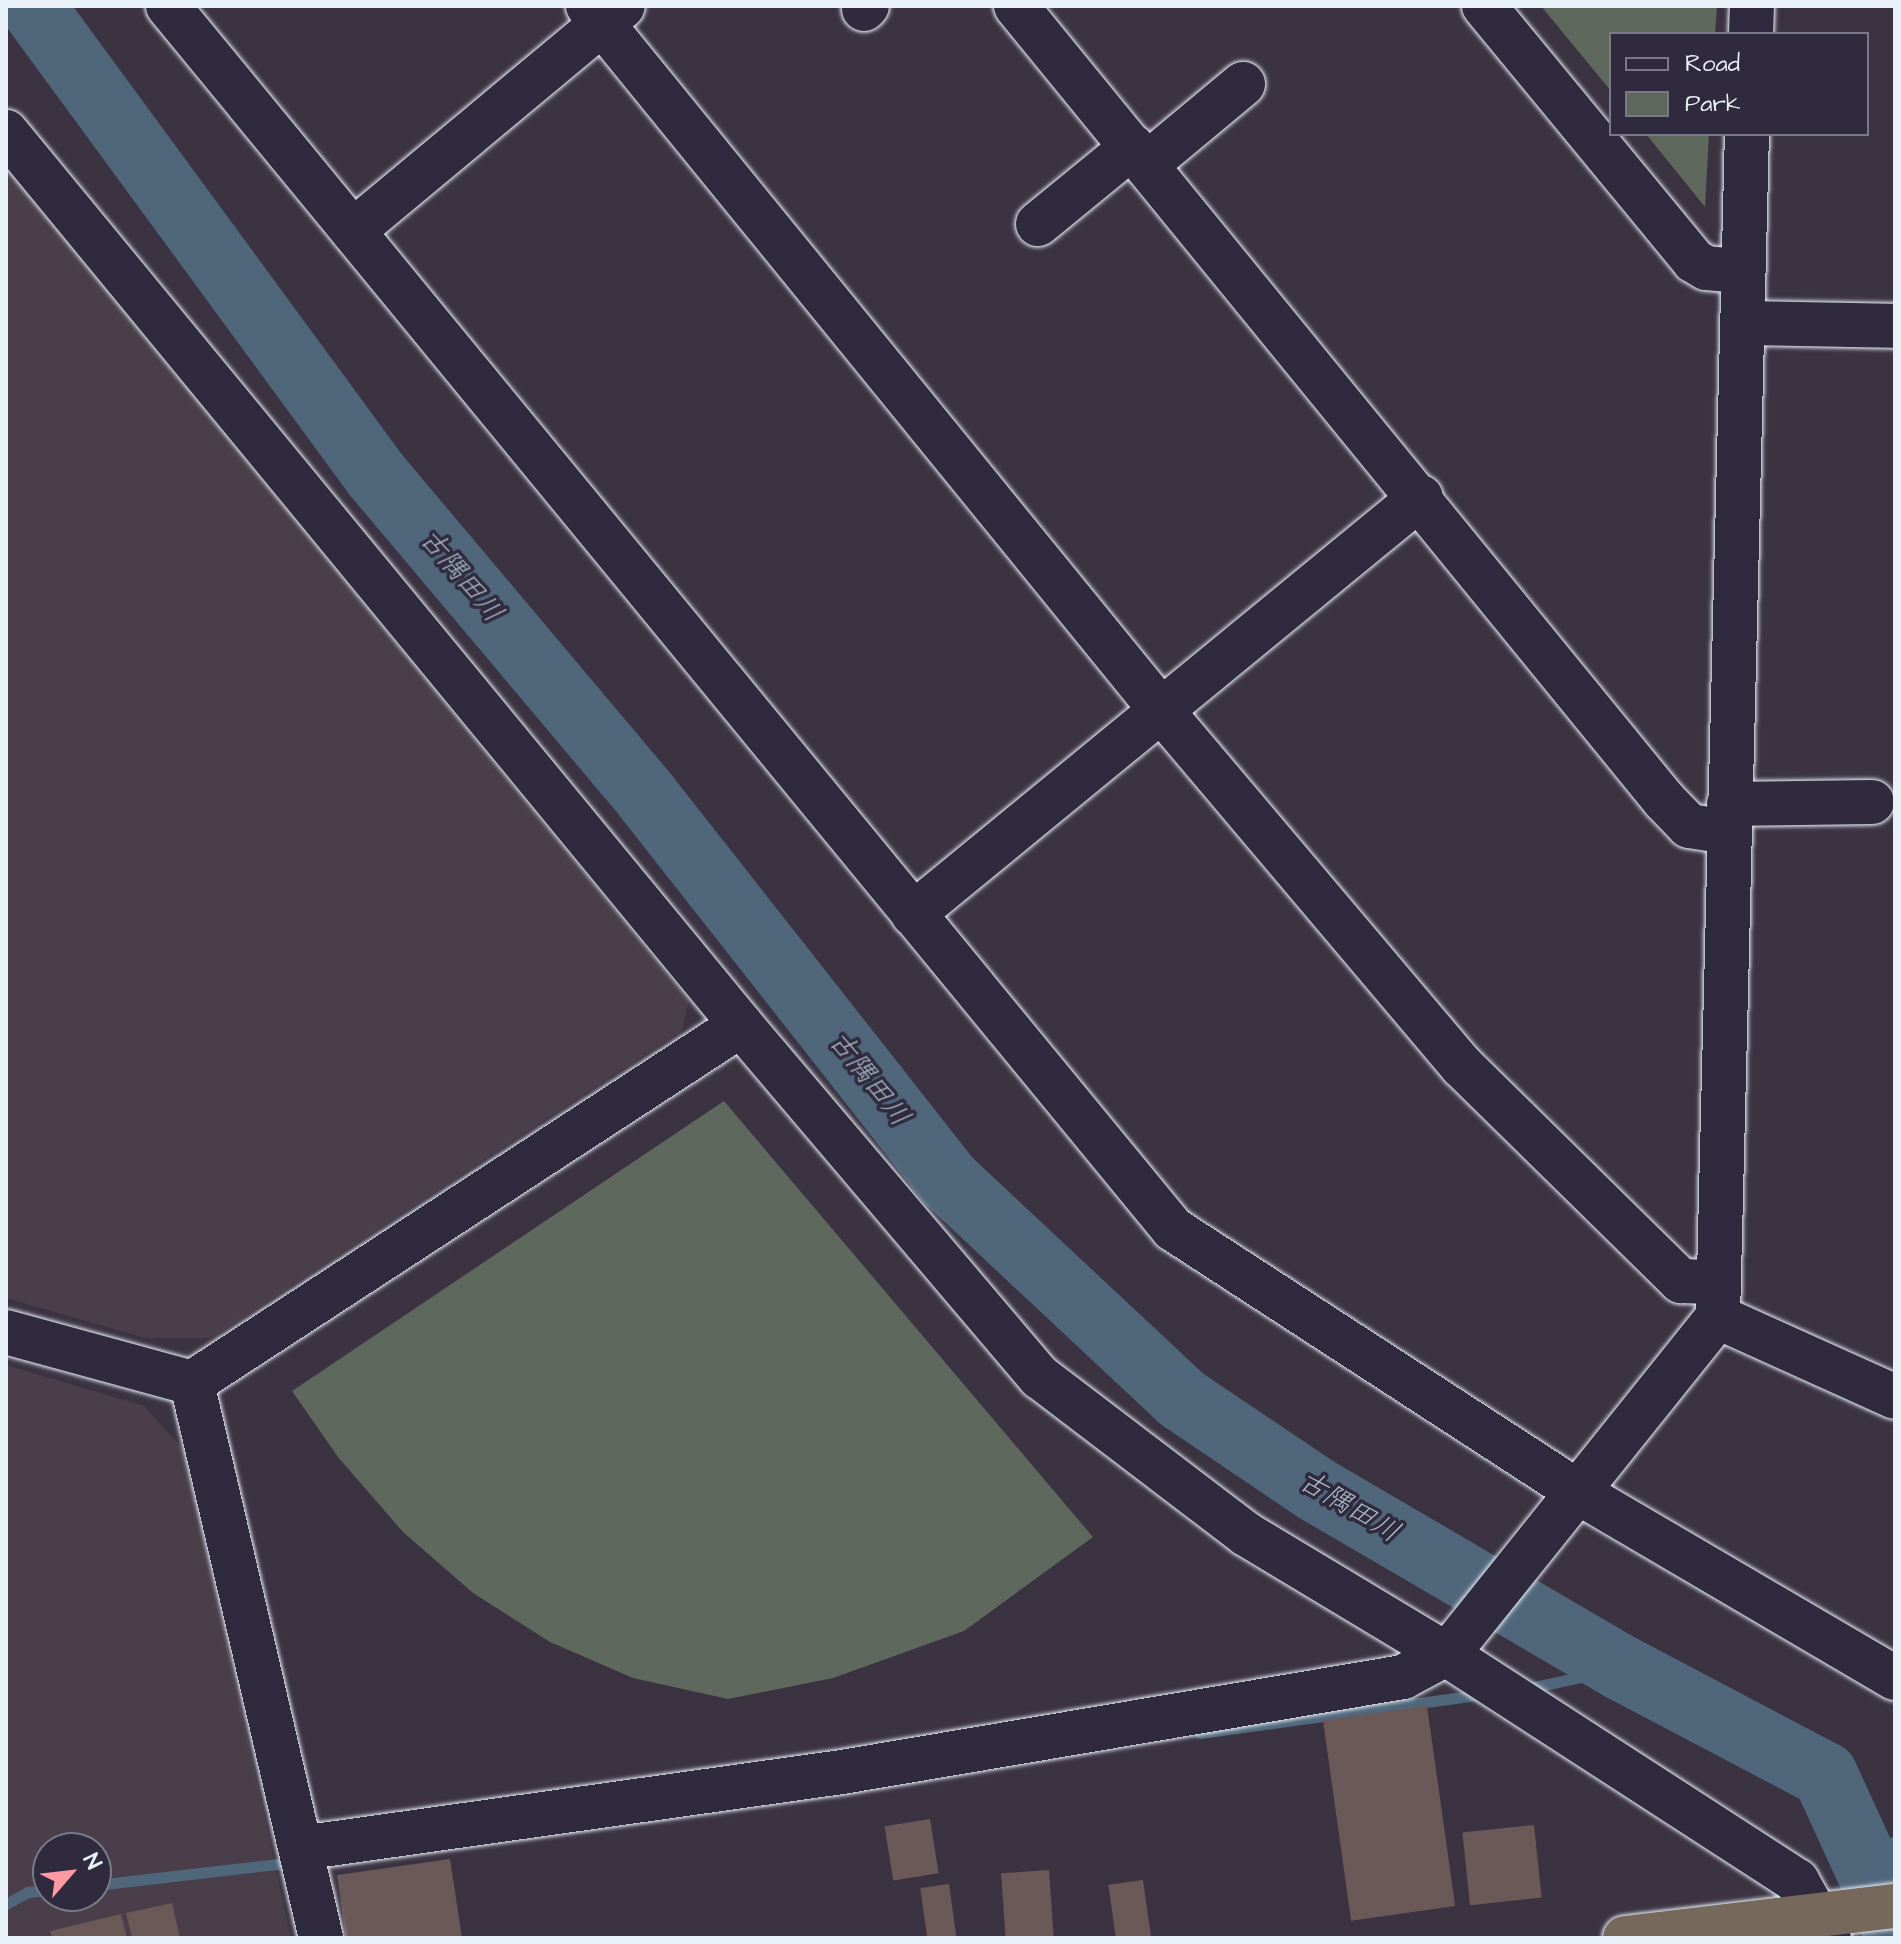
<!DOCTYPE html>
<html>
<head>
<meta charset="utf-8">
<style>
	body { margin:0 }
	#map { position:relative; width:1901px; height:1944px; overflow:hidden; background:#3b3342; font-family:"Architects Daughter","Klee One",sans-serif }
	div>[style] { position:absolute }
	.built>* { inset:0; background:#493e49 }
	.green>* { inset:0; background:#5e685c }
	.stream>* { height:11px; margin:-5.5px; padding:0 5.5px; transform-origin:5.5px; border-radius:5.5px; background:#50667b }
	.river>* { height:66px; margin:-33px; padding:0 33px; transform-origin:33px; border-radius:33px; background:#50667b }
	.building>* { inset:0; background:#6b5958; transform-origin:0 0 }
	.roads { filter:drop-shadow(0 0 2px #e8f1f8) drop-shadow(0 0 2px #e8f1f8) }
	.minor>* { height:44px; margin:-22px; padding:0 22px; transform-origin:22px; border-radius:22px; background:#2f2a3d }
	.highway>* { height:44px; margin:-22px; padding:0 22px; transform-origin:22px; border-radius:22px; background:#76695c }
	span { translate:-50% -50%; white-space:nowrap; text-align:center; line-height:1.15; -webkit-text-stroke:7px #2f2a3d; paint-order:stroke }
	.water-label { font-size:28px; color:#abb9c6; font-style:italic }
	.frame { position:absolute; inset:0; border:8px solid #e8f1f8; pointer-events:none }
	.legend { position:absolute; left:1609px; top:32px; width:260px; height:104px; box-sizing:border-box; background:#2f2a3d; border:2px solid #797a88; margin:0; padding:10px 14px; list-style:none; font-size:24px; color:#e8f1f8 }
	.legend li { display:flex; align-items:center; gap:16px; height:40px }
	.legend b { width:40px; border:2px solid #797a88 }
	.north { position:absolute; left:32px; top:1832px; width:80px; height:80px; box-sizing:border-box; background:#2f2a3d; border:2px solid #797a88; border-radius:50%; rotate:62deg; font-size:22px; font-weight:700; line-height:32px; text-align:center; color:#e8f1f8 }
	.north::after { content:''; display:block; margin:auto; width:28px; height:36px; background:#ff9aa2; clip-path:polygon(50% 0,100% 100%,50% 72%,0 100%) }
</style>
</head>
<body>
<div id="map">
	<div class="built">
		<div style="clip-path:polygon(6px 167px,689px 1001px,682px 1030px,211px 1338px,145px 1338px,6px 1298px)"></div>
		<div style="clip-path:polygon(evenodd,6px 1365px,144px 1406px,184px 1450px,291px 1938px,6px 1938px,6px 1365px,48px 1848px,96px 1848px,96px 1896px,48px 1896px,48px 1848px)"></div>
	</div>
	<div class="green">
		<div style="clip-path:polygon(1541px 6px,1717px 6px,1715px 34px,1611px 34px,1611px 91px)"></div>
		<div style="clip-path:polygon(1646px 134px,1709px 134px,1705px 207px)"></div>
		<div style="clip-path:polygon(724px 1101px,1093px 1537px,964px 1631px,833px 1678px,728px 1699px,633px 1678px,550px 1642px,473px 1593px,403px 1532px,338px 1457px,292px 1391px)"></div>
	</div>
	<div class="stream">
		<div style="left:1525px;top:1689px;width:99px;rotate:-12.2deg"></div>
		<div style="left:1200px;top:1733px;width:287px;rotate:-7.8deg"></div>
		<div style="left:1866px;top:1856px;width:33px;rotate:-27deg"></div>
		<div style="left:96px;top:1885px;width:201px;rotate:-6.6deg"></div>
		<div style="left:6px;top:1904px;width:25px;rotate:-29deg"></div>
		<div style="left:28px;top:1892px;width:20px;rotate:-6deg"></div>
	</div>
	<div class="river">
		<div style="left:32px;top:6px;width:582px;rotate:53.74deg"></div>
		<div style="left:376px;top:475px;width:419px;rotate:49.9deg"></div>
		<div style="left:646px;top:796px;width:489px;rotate:51.8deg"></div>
		<div style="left:948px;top:1180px;width:320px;rotate:43.1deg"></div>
		<div style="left:1182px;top:1399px;width:163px;rotate:34deg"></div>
		<div style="left:1317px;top:1490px;width:353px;rotate:30.3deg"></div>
		<div style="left:1622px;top:1668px;width:229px;rotate:27.8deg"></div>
		<div style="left:1825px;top:1775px;width:168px;rotate:65.4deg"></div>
	</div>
	<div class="building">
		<div style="left:1427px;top:1706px;width:202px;height:105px;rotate:82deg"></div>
		<div style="left:930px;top:1819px;width:55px;height:46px;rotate:81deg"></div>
		<div style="left:1534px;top:1825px;width:73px;height:72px;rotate:84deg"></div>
		<div style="clip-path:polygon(450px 1859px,462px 1938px,346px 1938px,337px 1875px)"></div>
		<div style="left:1049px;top:1870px;width:68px;height:48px;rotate:86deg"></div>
		<div style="left:1143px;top:1880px;width:59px;height:35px;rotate:82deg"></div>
		<div style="left:949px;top:1884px;width:55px;height:29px;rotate:82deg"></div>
		<div style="clip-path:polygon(172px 1903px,180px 1938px,132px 1938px,126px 1913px)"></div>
		<div style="clip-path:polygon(121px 1914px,127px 1938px,52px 1938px,50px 1931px)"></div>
	</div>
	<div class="roads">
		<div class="minor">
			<div style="left:168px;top:6px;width:1583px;rotate:50.59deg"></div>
			<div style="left:1173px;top:1229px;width:487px;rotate:33deg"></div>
			<div style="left:1581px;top:1494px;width:364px;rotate:30.4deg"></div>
			<div style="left:588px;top:6px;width:908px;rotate:50.86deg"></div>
			<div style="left:1161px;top:710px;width:466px;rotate:49.8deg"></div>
			<div style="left:1462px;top:1066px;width:307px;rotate:44.5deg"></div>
			<div style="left:1681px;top:1281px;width:38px;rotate:2deg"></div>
			<div style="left:1016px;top:6px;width:1025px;rotate:50.78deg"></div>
			<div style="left:1664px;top:800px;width:36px;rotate:46deg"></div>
			<div style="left:1689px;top:826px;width:40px;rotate:8.5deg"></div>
			<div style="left:1484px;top:6px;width:330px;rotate:50.5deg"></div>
			<div style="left:1694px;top:261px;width:14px;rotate:30deg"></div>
			<div style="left:1706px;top:268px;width:36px;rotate:5deg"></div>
			<div style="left:864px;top:9px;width:4px;rotate:-45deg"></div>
			<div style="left:1751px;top:34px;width:28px;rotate:-88deg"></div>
			<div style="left:6px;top:132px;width:1157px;rotate:50.54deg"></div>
			<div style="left:741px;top:1025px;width:462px;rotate:49.7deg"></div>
			<div style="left:1040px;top:1377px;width:259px;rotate:37.3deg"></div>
			<div style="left:1246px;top:1534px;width:233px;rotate:31deg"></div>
			<div style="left:1446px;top:1654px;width:418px;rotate:32.9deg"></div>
			<div style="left:1797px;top:1881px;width:65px;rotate:60.7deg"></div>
			<div style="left:1147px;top:164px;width:125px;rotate:-39.8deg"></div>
			<div style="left:1038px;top:224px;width:122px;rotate:-39.3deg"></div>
			<div style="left:353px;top:231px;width:351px;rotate:-39.8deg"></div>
			<div style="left:1743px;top:323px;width:152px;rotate:1.1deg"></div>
			<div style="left:1729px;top:804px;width:143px;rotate:-0.8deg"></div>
			<div style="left:913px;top:914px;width:657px;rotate:-39.38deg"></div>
			<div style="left:1718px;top:1317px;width:194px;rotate:24.3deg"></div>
			<div style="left:6px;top:1332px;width:193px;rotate:15.3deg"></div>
			<div style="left:192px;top:1383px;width:570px;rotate:76.91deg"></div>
			<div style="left:192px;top:1383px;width:655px;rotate:-33.11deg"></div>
			<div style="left:301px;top:1848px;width:546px;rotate:-8deg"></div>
			<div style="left:842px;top:1772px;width:569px;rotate:-9.61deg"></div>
			<div style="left:1403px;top:1677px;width:49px;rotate:-28.1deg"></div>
			<div style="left:1446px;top:1654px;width:18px;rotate:-47deg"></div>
			<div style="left:1458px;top:1641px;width:415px;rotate:-51.3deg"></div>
			<div style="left:1718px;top:1317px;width:1183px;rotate:-88.6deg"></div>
		</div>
		<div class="highway">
			<div style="left:1625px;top:1938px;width:272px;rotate:-6.8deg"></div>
		</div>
	</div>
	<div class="water-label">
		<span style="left:461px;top:576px;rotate:50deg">古隅田川</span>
		<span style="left:869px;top:1079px;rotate:52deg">古隅田川</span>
		<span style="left:1349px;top:1507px;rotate:31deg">古隅田川</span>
	</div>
	<div class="frame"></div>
	<ul class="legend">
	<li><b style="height:10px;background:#2f2a3d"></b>Road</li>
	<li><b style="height:22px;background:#5e685c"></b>Park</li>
	</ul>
	<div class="north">N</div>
</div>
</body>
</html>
